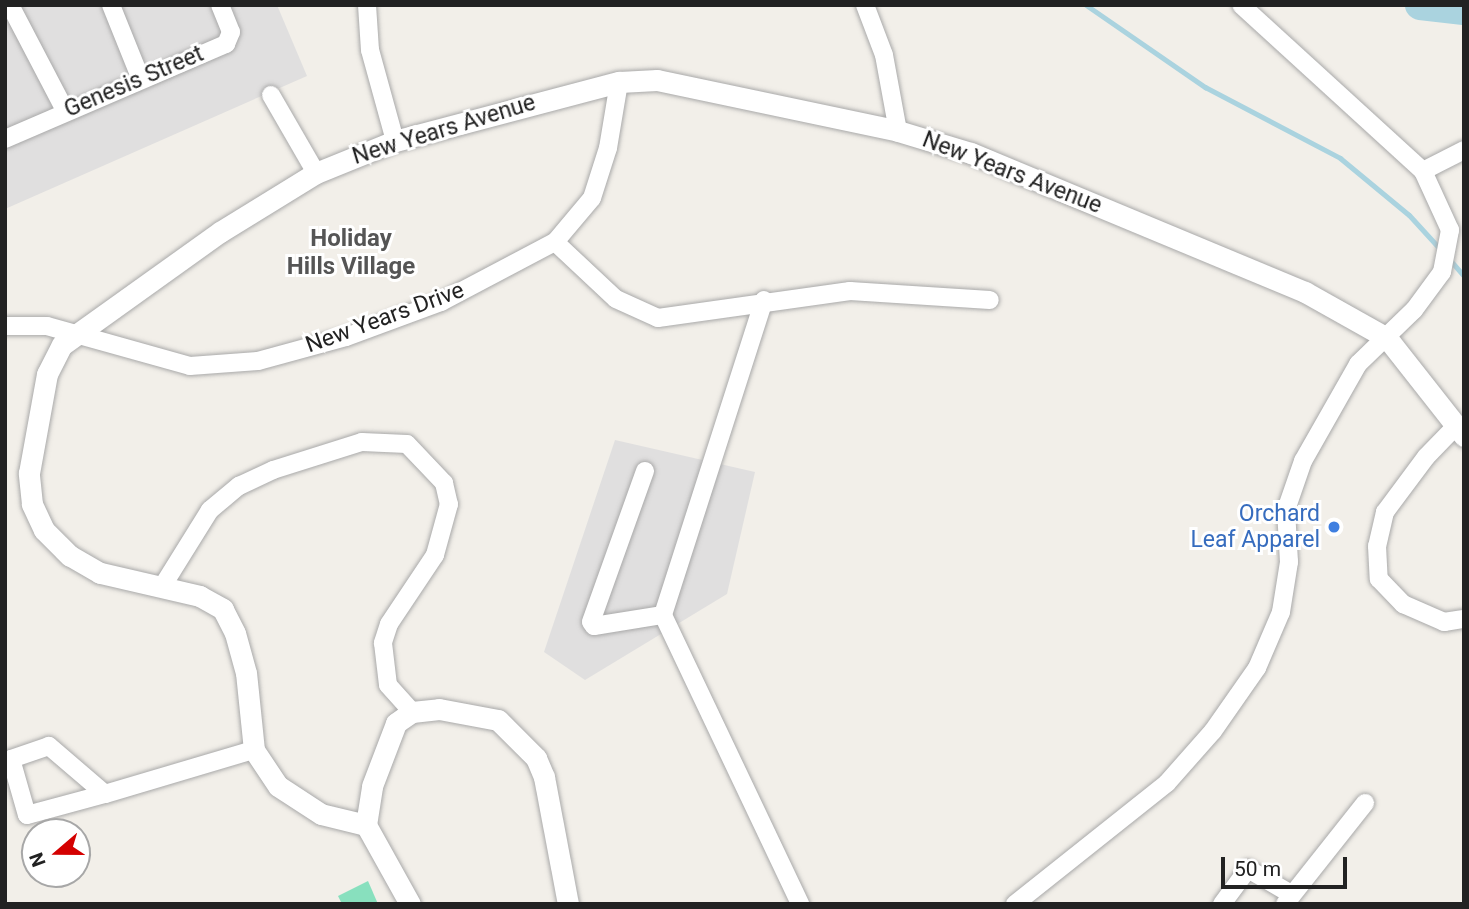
<!DOCTYPE html>
<html>
<head>
<meta charset="utf-8">
<style>
	body { margin:0 }
	#map { position:relative; width:1469px; height:909px; overflow:hidden; background:#f2efe9; font-family:Roboto,sans-serif }
	div>[style] { position:absolute }
	.residential>* { inset:0; background:#e0dfdf }
	.pitch>* { inset:0; background:#88e0be }
	.stream>* { height:5px; margin:-2.5px; padding:0 2.5px; transform-origin:2.5px; border-radius:2.5px; background:#aad3df }
	.river>* { height:30px; margin:-15px; padding:0 15px; transform-origin:15px; border-radius:15px; background:#aad3df }
	.roads { filter:drop-shadow(0 0 2px #a9a9a9) drop-shadow(0 0 2px #a9a9a9) }
	.minor>* { height:18px; margin:-9px; padding:0 9px; transform-origin:9px; border-radius:9px; background:#fff }
	.tertiary>* { height:21px; margin:-10.5px; padding:0 10.5px; transform-origin:10.5px; border-radius:10.5px; background:#fff }
	.dots>* { width:19px; height:19px; translate:-50% -50%; box-sizing:border-box; border:4px solid #fff; border-radius:50% }
	span { translate:-50% -50%; white-space:nowrap; text-align:center; line-height:1.15; -webkit-text-stroke:6px #fff; paint-order:stroke }
	.street-label { font-size:23px; color:#222 }
	.shop-label { font-size:23px; color:#366cbe }
	.right { translate:-100% -50%; text-align:right }
	.neighbourhood-label { font-size:24px; color:#555; font-weight:700 }
	.frame { position:absolute; inset:0; border:7px solid #222; pointer-events:none }
	.north { position:absolute; left:21px; top:818px; width:70px; height:70px; box-sizing:border-box; background:#fff; border:2px solid #a7a7a7; border-radius:50%; rotate:250deg; font-size:19px; font-weight:700; line-height:28px; text-align:center; color:#222 }
	.north::after { content:''; display:block; margin:auto; width:24px; height:32px; background:#d40000; clip-path:polygon(50% 0,100% 100%,50% 72%,0 100%) }
	.scale { position:absolute; left:1221px; top:857px; width:126px; height:32px; box-sizing:border-box; border:4px solid #222; border-top:0; padding-left:9px; font-size:21px; line-height:24px; white-space:nowrap; color:#222; -webkit-text-stroke:5px #fff; paint-order:stroke }
</style>
</head>
<body>
<div id="map">
	<div class="residential">
		<div style="clip-path:polygon(5px 5px,277px 5px,307px 76px,5px 209px)"></div>
		<div style="clip-path:polygon(615px 440px,755px 472px,727px 594px,585px 680px,544px 652px)"></div>
	</div>
	<div class="pitch">
		<div style="clip-path:polygon(368px 881px,378px 904px,342px 904px,338px 896px)"></div>
	</div>
	<div class="stream">
		<div style="left:1086px;top:5px;width:145px;rotate:34.6deg"></div>
		<div style="left:1205px;top:87px;width:153px;rotate:27.7deg"></div>
		<div style="left:1340px;top:158px;width:89px;rotate:39.6deg"></div>
		<div style="left:1409px;top:215px;width:47px;rotate:47.6deg"></div>
		<div style="left:1450px;top:260px;width:21px;rotate:49deg"></div>
	</div>
	<div class="river">
		<div style="left:1420px;top:5px;width:44px;rotate:6.5deg"></div>
	</div>
	<div class="roads">
		<div class="minor">
			<div style="left:10px;top:5px;width:119px;rotate:62.4deg"></div>
			<div style="left:111px;top:5px;width:78px;rotate:68.1deg"></div>
			<div style="left:367px;top:5px;width:45px;rotate:86.2deg"></div>
			<div style="left:370px;top:50px;width:94px;rotate:74.6deg"></div>
			<div style="left:865px;top:5px;width:53px;rotate:69.2deg"></div>
			<div style="left:884px;top:55px;width:77px;rotate:79.6deg"></div>
			<div style="left:271px;top:95px;width:90px;rotate:60deg"></div>
			<div style="left:5px;top:139px;width:241px;rotate:-23.3deg"></div>
			<div style="left:226px;top:44px;width:13px;rotate:-67deg"></div>
			<div style="left:231px;top:32px;width:29px;rotate:-112deg"></div>
			<div style="left:1423px;top:171px;width:46px;rotate:-27.1deg"></div>
			<div style="left:555px;top:242px;width:83px;rotate:43.1deg"></div>
			<div style="left:616px;top:299px;width:46px;rotate:24.3deg"></div>
			<div style="left:658px;top:318px;width:194px;rotate:-8deg"></div>
			<div style="left:850px;top:291px;width:140px;rotate:3.7deg"></div>
			<div style="left:764px;top:300px;width:331px;rotate:107.8deg"></div>
			<div style="left:663px;top:615px;width:320px;rotate:64.6deg"></div>
			<div style="left:5px;top:326px;width:42px"></div>
			<div style="left:47px;top:326px;width:148px;rotate:15.6deg"></div>
			<div style="left:190px;top:366px;width:68px;rotate:-4.2deg"></div>
			<div style="left:258px;top:361px;width:91px;rotate:-15.3deg"></div>
			<div style="left:346px;top:337px;width:101px;rotate:-20.2deg"></div>
			<div style="left:441px;top:302px;width:129px;rotate:-27.8deg"></div>
			<div style="left:555px;top:242px;width:57px;rotate:-49.9deg"></div>
			<div style="left:592px;top:198px;width:52px;rotate:-72.3deg"></div>
			<div style="left:608px;top:148px;width:67px;rotate:-80.5deg"></div>
			<div style="left:1456px;top:426px;width:43px;rotate:134.1deg"></div>
			<div style="left:1426px;top:457px;width:69px;rotate:126.7deg"></div>
			<div style="left:1385px;top:512px;width:35px;rotate:103deg"></div>
			<div style="left:1377px;top:546px;width:33px;rotate:87deg"></div>
			<div style="left:1379px;top:579px;width:35px;rotate:46deg"></div>
			<div style="left:1403px;top:604px;width:45px;rotate:23.7deg"></div>
			<div style="left:1444px;top:622px;width:20px;rotate:-9deg"></div>
			<div style="left:645px;top:471px;width:160px;rotate:109.7deg"></div>
			<div style="left:591px;top:622px;width:5px;rotate:53deg"></div>
			<div style="left:594px;top:626px;width:70px;rotate:-9.1deg"></div>
			<div style="left:162px;top:587px;width:91px;rotate:-58.1deg"></div>
			<div style="left:210px;top:510px;width:38px;rotate:-40deg"></div>
			<div style="left:239px;top:486px;width:38px;rotate:-25deg"></div>
			<div style="left:273px;top:470px;width:93px;rotate:-17.5deg"></div>
			<div style="left:362px;top:442px;width:45px;rotate:2.5deg"></div>
			<div style="left:407px;top:444px;width:54px;rotate:46.5deg"></div>
			<div style="left:444px;top:483px;width:22px;rotate:77deg"></div>
			<div style="left:449px;top:504px;width:53px;rotate:105.4deg"></div>
			<div style="left:435px;top:555px;width:83px;rotate:123.7deg"></div>
			<div style="left:389px;top:624px;width:20px;rotate:108deg"></div>
			<div style="left:383px;top:643px;width:42px;rotate:83.2deg"></div>
			<div style="left:388px;top:685px;width:36px;rotate:48deg"></div>
			<div style="left:105px;top:794px;width:74px;rotate:-139.4deg"></div>
			<div style="left:49px;top:746px;width:40px;rotate:161.1deg"></div>
			<div style="left:11px;top:759px;width:58px;rotate:74.1deg"></div>
			<div style="left:27px;top:815px;width:81px;rotate:-15.1deg"></div>
			<div style="left:105px;top:794px;width:155px;rotate:-16.5deg"></div>
			<div style="left:1015px;top:904px;width:194px;rotate:-38.5deg"></div>
			<div style="left:1167px;top:783px;width:69px;rotate:-48.5deg"></div>
			<div style="left:1213px;top:731px;width:77px;rotate:-55.1deg"></div>
			<div style="left:1257px;top:668px;width:61px;rotate:-66.8deg"></div>
			<div style="left:1281px;top:612px;width:51px;rotate:-80.9deg"></div>
			<div style="left:1289px;top:562px;width:52px;rotate:-93.3deg"></div>
			<div style="left:1286px;top:510px;width:52px;rotate:-70.9deg"></div>
			<div style="left:1303px;top:461px;width:112px;rotate:-60.4deg"></div>
			<div style="left:1358px;top:364px;width:78px;rotate:-44deg"></div>
			<div style="left:1414px;top:310px;width:47px;rotate:-53.6deg"></div>
			<div style="left:1442px;top:272px;width:43px;rotate:-79.2deg"></div>
			<div style="left:1450px;top:230px;width:65px;rotate:-114.6deg"></div>
			<div style="left:1423px;top:171px;width:246px;rotate:-137.6deg"></div>
			<div style="left:1222px;top:904px;width:44px;rotate:-53.4deg"></div>
			<div style="left:1248px;top:869px;width:50px;rotate:30.2deg"></div>
			<div style="left:1285px;top:904px;width:129px;rotate:-51.6deg"></div>
		</div>
		<div class="tertiary">
			<div style="left:366px;top:825px;width:46px;rotate:-166.3deg"></div>
			<div style="left:321px;top:814px;width:51px;rotate:-146.9deg"></div>
			<div style="left:278px;top:786px;width:43px;rotate:-123.7deg"></div>
			<div style="left:254px;top:750px;width:77px;rotate:-95.9deg"></div>
			<div style="left:246px;top:673px;width:41px;rotate:-105.4deg"></div>
			<div style="left:235px;top:633px;width:27px;rotate:-117deg"></div>
			<div style="left:223px;top:609px;width:26px;rotate:-151deg"></div>
			<div style="left:200px;top:596px;width:103px;rotate:-167deg"></div>
			<div style="left:100px;top:573px;width:34px;rotate:-150deg"></div>
			<div style="left:70px;top:556px;width:37px;rotate:-135deg"></div>
			<div style="left:44px;top:530px;width:29px;rotate:-115deg"></div>
			<div style="left:32px;top:504px;width:31px;rotate:-96deg"></div>
			<div style="left:29px;top:473px;width:101px;rotate:-79.7deg"></div>
			<div style="left:47px;top:374px;width:33px;rotate:-63deg"></div>
			<div style="left:62px;top:345px;width:194px;rotate:-35.6deg"></div>
			<div style="left:220px;top:232px;width:113px;rotate:-31.6deg"></div>
			<div style="left:316px;top:173px;width:85px;rotate:-22.1deg"></div>
			<div style="left:395px;top:141px;width:232px;rotate:-14.8deg"></div>
			<div style="left:619px;top:82px;width:38px;rotate:-3deg"></div>
			<div style="left:657px;top:80px;width:246px;rotate:11.9deg"></div>
			<div style="left:898px;top:131px;width:76px;rotate:16.8deg"></div>
			<div style="left:971px;top:153px;width:362px;rotate:22.6deg"></div>
			<div style="left:1305px;top:292px;width:94px;rotate:29.3deg"></div>
			<div style="left:1387px;top:338px;width:125px;rotate:51.8deg"></div>
			<div style="left:410px;top:904px;width:90px;rotate:-119.1deg"></div>
			<div style="left:366px;top:825px;width:39px;rotate:-81deg"></div>
			<div style="left:372px;top:786px;width:67px;rotate:-69.1deg"></div>
			<div style="left:396px;top:723px;width:19px;rotate:-35deg"></div>
			<div style="left:412px;top:712px;width:27px;rotate:-6deg"></div>
			<div style="left:439px;top:709px;width:60px;rotate:10.6deg"></div>
			<div style="left:498px;top:720px;width:54px;rotate:45deg"></div>
			<div style="left:536px;top:758px;width:21px;rotate:67deg"></div>
			<div style="left:544px;top:777px;width:129px;rotate:79.3deg"></div>
		</div>
	</div>
	<div class="dots">
		<div style="left:1334px;top:527px;background:#3f7fe0"></div>
	</div>
	<div class="street-label">
		<span style="left:134px;top:82px;rotate:-23deg">Genesis Street</span>
		<span style="left:444px;top:130px;rotate:-17deg">New Years Avenue</span>
		<span style="left:1012px;top:173px;rotate:21deg">New Years Avenue</span>
		<span style="left:385px;top:318px;rotate:-20deg">New Years Drive</span>
	</div>
	<div class="shop-label">
		<span class="right" style="left:1320px;top:527px">Orchard<br>Leaf Apparel</span>
	</div>
	<div class="neighbourhood-label">
		<span style="left:351px;top:253px">Holiday<br>Hills Village</span>
	</div>
	<div class="frame"></div>
	<div class="north">N</div>
	<div class="scale">50 m</div>
</div>
</body>
</html>
